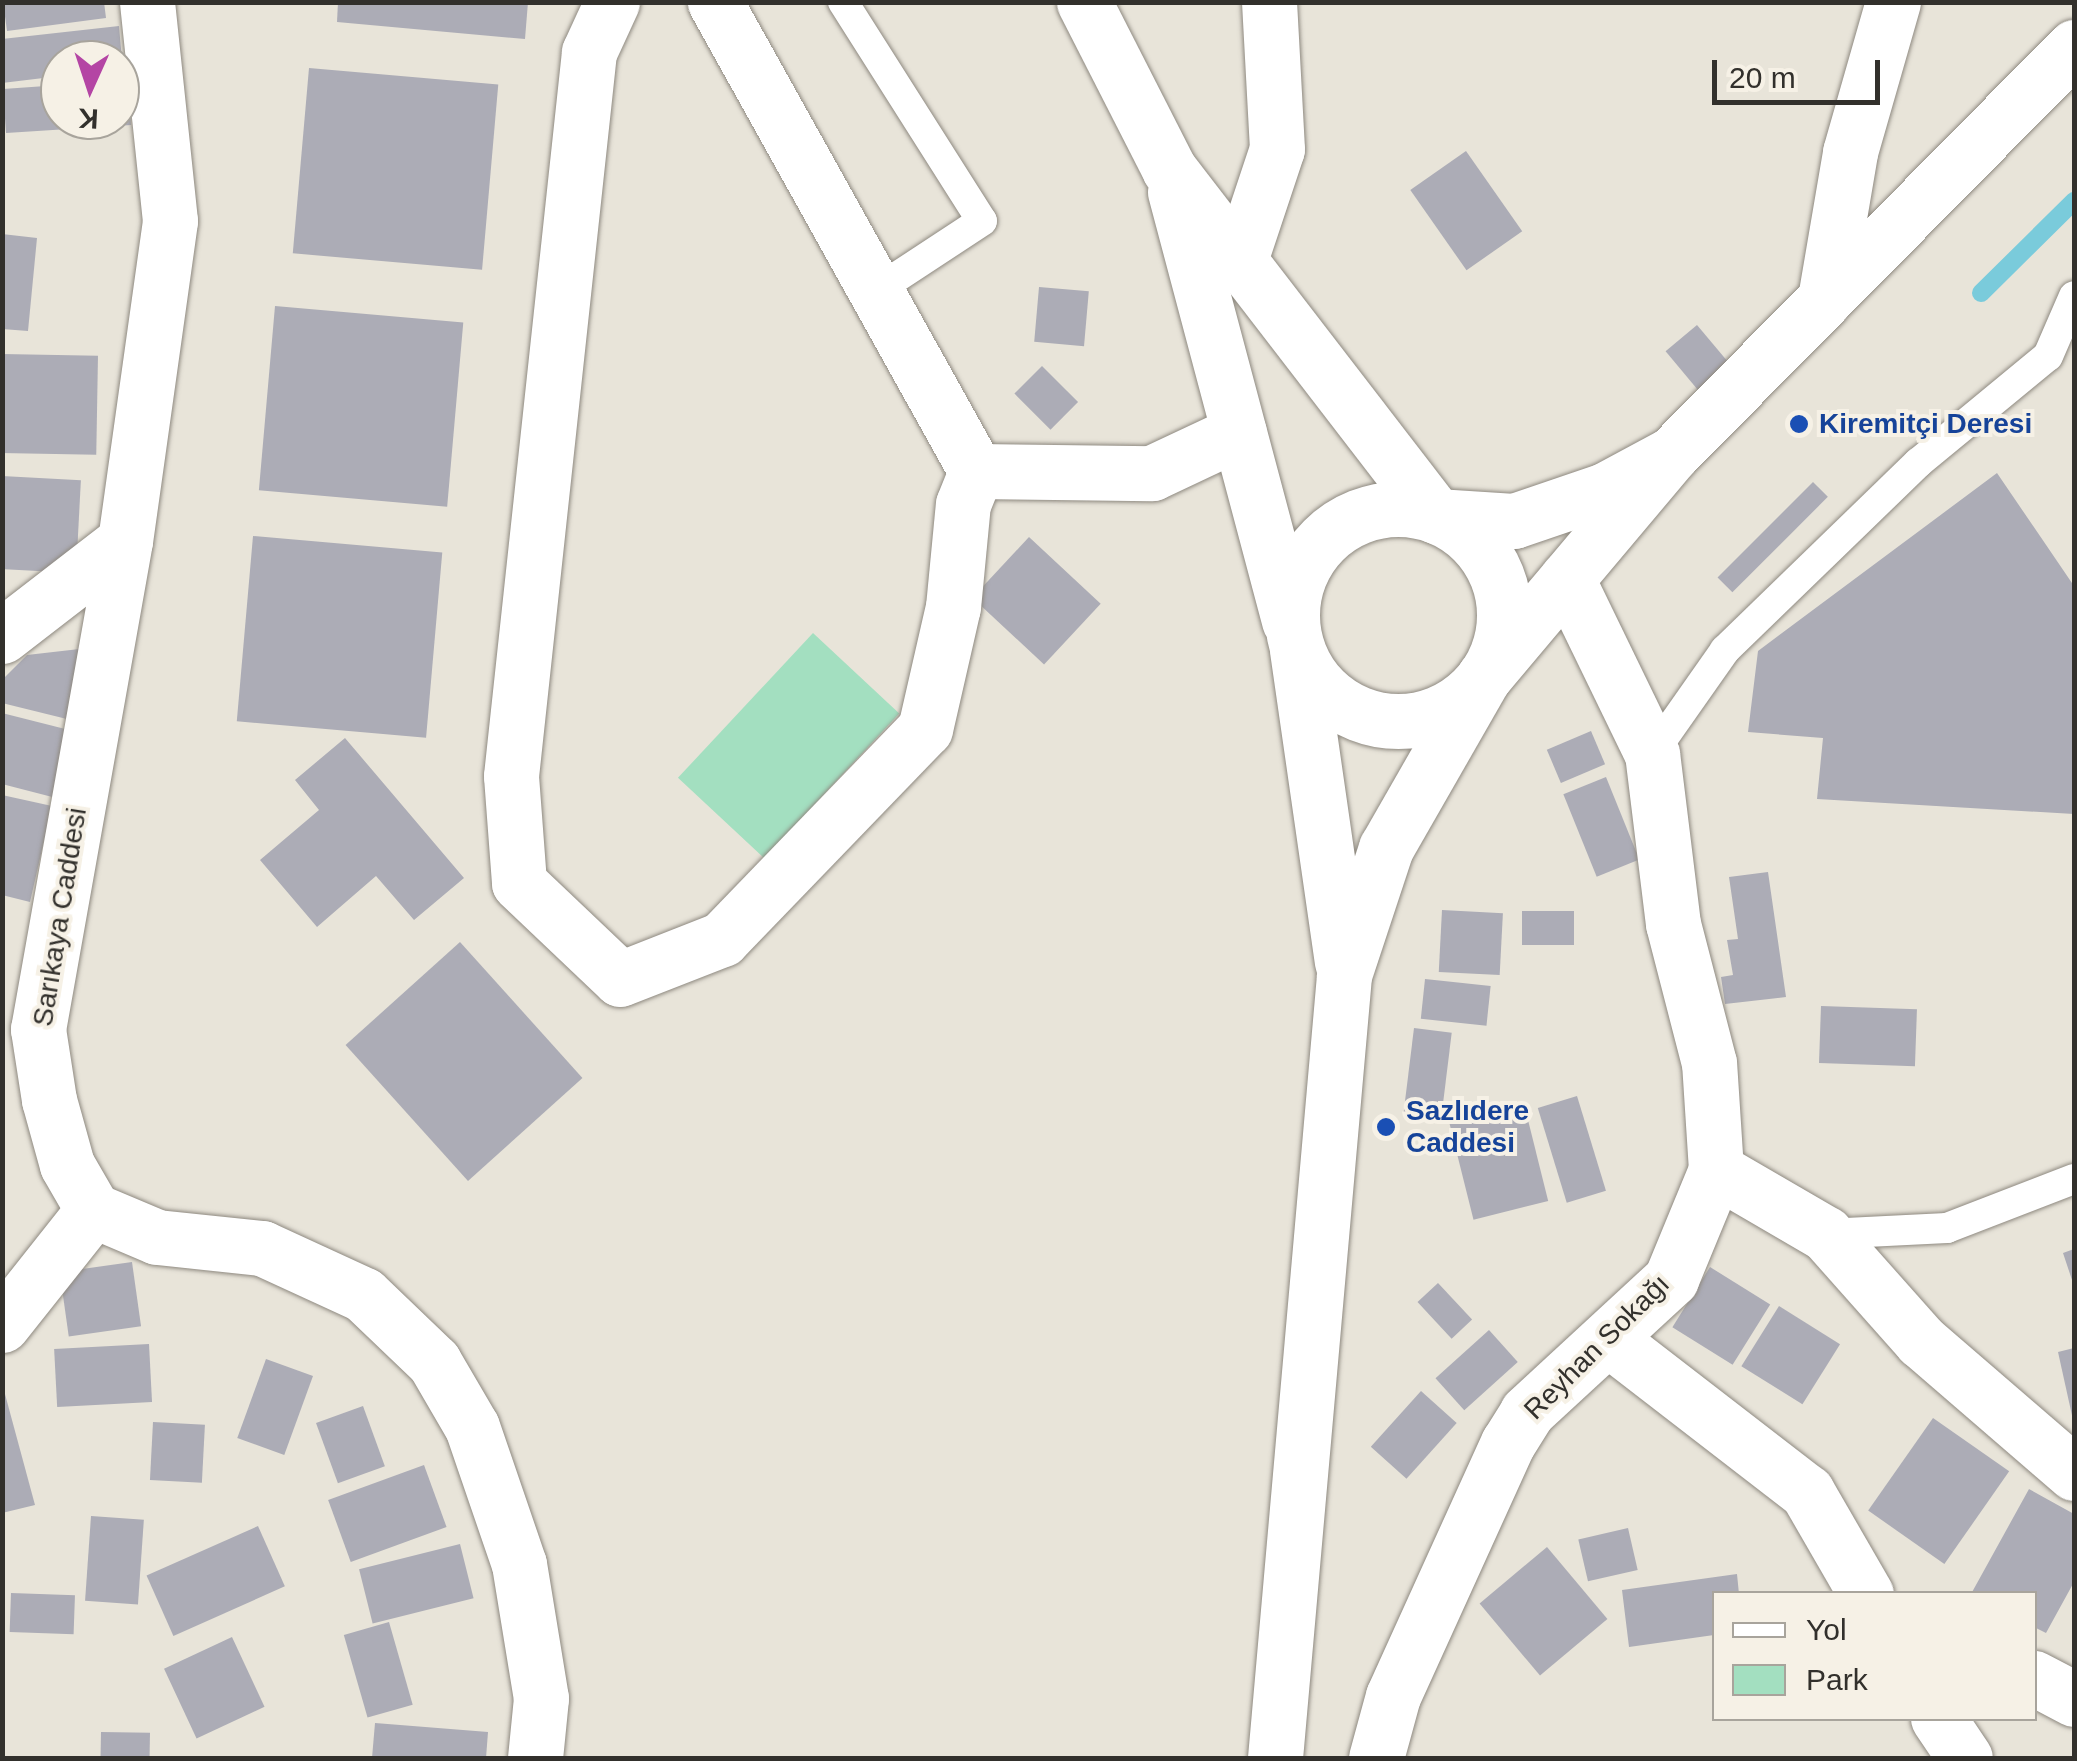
<!DOCTYPE html>
<html>
<head>
<meta charset="utf-8">
<style>
	body { margin:0 }
	#map { position:relative; width:2077px; height:1761px; overflow:hidden; background:#e8e4d9; font-family:Arial,sans-serif }
	div>[style] { position:absolute }
	.green>* { inset:0; background:#a3dfc0; transform-origin:0 0 }
	.stream>* { height:18px; margin:-9px; padding:0 9px; transform-origin:9px; border-radius:9px; background:#7acbdb }
	.building>* { inset:0; background:#acacb6; transform-origin:0 0 }
	.roads { filter:drop-shadow(0 0 2px #8e8980) drop-shadow(0 0 2px #8e8980) }
	.lane>* { height:30px; margin:-15px; padding:0 15px; transform-origin:15px; border-radius:15px; background:#fff }
	.street>* { height:55px; margin:-27.5px; padding:0 27.5px; transform-origin:27.5px; border-radius:27.5px; background:#fff }
	.primary>* { height:55px; margin:-27.5px; padding:0 27.5px; transform-origin:27.5px; border-radius:27.5px; background:#fff }
	.primary>.ring { margin:-27.5px; padding:0; box-sizing:content-box; background:none; border:55px solid #fff; border-radius:50% }
	.dots>* { width:28px; height:28px; translate:-50% -50%; box-sizing:border-box; border:5px solid #f6f1e6; border-radius:50% }
	span { translate:-50% -50%; white-space:nowrap; text-align:center; line-height:1.15; -webkit-text-stroke:8px #f6f1e6; paint-order:stroke }
	.transit-label { font-size:28px; color:#164399; font-weight:700 }
	.left { translate:0 -50%; text-align:left }
	.street-label { font-size:28px; color:#32302c }
	.frame { position:absolute; inset:0; border:5px solid #32302c; pointer-events:none }
	.legend { position:absolute; left:1712px; top:1591px; width:325px; height:130px; box-sizing:border-box; background:#f6f1e6; border:2px solid #a8a49c; margin:0; padding:12px 18px; list-style:none; font-size:30px; color:#32302c }
	.legend li { display:flex; align-items:center; gap:20px; height:50px }
	.legend b { width:50px; border:2px solid #a8a49c }
	.north { position:absolute; left:40px; top:40px; width:100px; height:100px; box-sizing:border-box; background:#f6f1e6; border:2px solid #a8a49c; border-radius:50%; rotate:183deg; font-size:28px; font-weight:700; line-height:40px; text-align:center; color:#32302c }
	.north::after { content:''; display:block; margin:auto; width:35px; height:45px; background:#b445a4; clip-path:polygon(50% 0,100% 100%,50% 72%,0 100%) }
	.scale { position:absolute; left:1712px; top:60px; width:168px; height:45px; box-sizing:border-box; border:5px solid #32302c; border-top:0; padding-left:12px; font-size:30px; line-height:35px; white-space:nowrap; color:#32302c; -webkit-text-stroke:8px #f6f1e6; paint-order:stroke }
</style>
</head>
<body>
<div id="map">
	<div class="green">
		<div style="left:813px;top:633px;width:118px;height:198px;rotate:43deg"></div>
	</div>
	<div class="stream">
		<div style="left:1981px;top:293px;width:131px;rotate:-44.7deg"></div>
	</div>
	<div class="building">
		<div style="clip-path:polygon(3px 2px,104px 2px,106px 18px,7px 31px)"></div>
		<div style="clip-path:polygon(338px 2px,528px 2px,525px 39px,337px 22px)"></div>
		<div style="clip-path:polygon(119px 26px,122px 60px,60px 60px,60px 76px,2px 83px,2px 39px)"></div>
		<div style="left:309px;top:68px;width:190px;height:186px;rotate:5deg"></div>
		<div style="clip-path:polygon(128px 81px,131px 125px,6px 133px,3px 89px,60px 85px,60px 120px,120px 120px,120px 82px)"></div>
		<div style="left:1466px;top:151px;width:98px;height:68px;rotate:55deg"></div>
		<div style="clip-path:polygon(2px 234px,37px 238px,28px 331px,2px 329px)"></div>
		<div style="left:1039px;top:287px;width:50px;height:55px;rotate:5deg"></div>
		<div style="left:275px;top:306px;width:189px;height:185px;rotate:5deg"></div>
		<div style="left:1697px;top:325px;width:50px;height:41px;rotate:50deg"></div>
		<div style="left:2px;top:354px;width:96px;height:99px;rotate:1deg"></div>
		<div style="left:1042px;top:366px;width:51px;height:39px;rotate:45deg"></div>
		<div style="clip-path:polygon(1997px 473px,2074px 586px,2074px 814px,1817px 799px,1823px 738px,1748px 732px,1758px 651px)"></div>
		<div style="left:2px;top:476px;width:79px;height:93px;rotate:3deg"></div>
		<div style="left:1813px;top:482px;width:21px;height:135px;rotate:45deg"></div>
		<div style="left:253px;top:536px;width:190px;height:186px;rotate:5deg"></div>
		<div style="left:1029px;top:537px;width:98px;height:83px;rotate:43deg"></div>
		<div style="clip-path:polygon(97px 647px,79px 722px,2px 703px,2px 680px,27px 655px)"></div>
		<div style="clip-path:polygon(2px 713px,77px 732px,60px 799px,2px 784px)"></div>
		<div style="left:1591px;top:731px;width:36px;height:48px;rotate:67deg"></div>
		<div style="clip-path:polygon(345px 738px,464px 878px,414px 920px,376px 876px,317px 927px,260px 860px,319px 810px,295px 780px)"></div>
		<div style="left:1606px;top:777px;width:89px;height:46px;rotate:68deg"></div>
		<div style="clip-path:polygon(2px 795px,52px 806px,30px 902px,2px 895px)"></div>
		<div style="clip-path:polygon(1768px 872px,1786px 997px,1725px 1004px,1721px 977px,1733px 975px,1727px 940px,1738px 939px,1729px 877px)"></div>
		<div style="left:1442px;top:910px;width:61px;height:62px;rotate:3deg"></div>
		<div style="left:1522px;top:911px;width:52px;height:34px"></div>
		<div style="left:460px;top:942px;width:183px;height:154px;rotate:48deg"></div>
		<div style="left:1425px;top:979px;width:66px;height:40px;rotate:6deg"></div>
		<div style="left:1821px;top:1006px;width:96px;height:57px;rotate:2deg"></div>
		<div style="left:1414px;top:1028px;width:38px;height:87px;rotate:7deg"></div>
		<div style="left:1577px;top:1096px;width:99px;height:41px;rotate:73deg"></div>
		<div style="left:1524px;top:1104px;width:100px;height:77px;rotate:76deg"></div>
		<div style="clip-path:polygon(2074px 1249px,2074px 1286px,2063px 1253px)"></div>
		<div style="left:132px;top:1262px;width:65px;height:73px;rotate:82deg"></div>
		<div style="left:1710px;top:1267px;width:71px;height:71px;rotate:32deg"></div>
		<div style="left:1438px;top:1283px;width:50px;height:28px;rotate:47deg"></div>
		<div style="left:1779px;top:1306px;width:72px;height:71px;rotate:32deg"></div>
		<div style="left:1489px;top:1330px;width:43px;height:72px;rotate:48deg"></div>
		<div style="left:149px;top:1344px;width:58px;height:95px;rotate:87deg"></div>
		<div style="clip-path:polygon(2074px 1348px,2074px 1419px,2073px 1420px,2058px 1352px)"></div>
		<div style="left:266px;top:1359px;width:50px;height:84px;rotate:20deg"></div>
		<div style="clip-path:polygon(2px 1383px,35px 1505px,2px 1513px)"></div>
		<div style="left:1421px;top:1391px;width:48px;height:75px;rotate:42deg"></div>
		<div style="left:363px;top:1406px;width:64px;height:50px;rotate:70deg"></div>
		<div style="left:1933px;top:1418px;width:93px;height:113px;rotate:35deg"></div>
		<div style="left:153px;top:1422px;width:52px;height:58px;rotate:3deg"></div>
		<div style="left:424px;top:1465px;width:66px;height:102px;rotate:70deg"></div>
		<div style="clip-path:polygon(2029px 1489px,2074px 1514px,2074px 1582px,2046px 1633px,2034px 1627px,2034px 1594px,1971px 1594px)"></div>
		<div style="left:91px;top:1516px;width:53px;height:85px;rotate:4deg"></div>
		<div style="left:258px;top:1526px;width:66px;height:122px;rotate:66deg"></div>
		<div style="left:1628px;top:1528px;width:43px;height:51px;rotate:77deg"></div>
		<div style="left:460px;top:1544px;width:56px;height:104px;rotate:76deg"></div>
		<div style="left:1547px;top:1547px;width:94px;height:88px;rotate:50deg"></div>
		<div style="clip-path:polygon(1737px 1574px,1739px 1594px,1714px 1594px,1714px 1635px,1629px 1647px,1622px 1590px)"></div>
		<div style="left:11px;top:1593px;width:64px;height:39px;rotate:2deg"></div>
		<div style="left:389px;top:1622px;width:86px;height:47px;rotate:74deg"></div>
		<div style="left:232px;top:1637px;width:77px;height:75px;rotate:65deg"></div>
		<div style="clip-path:polygon(375px 1723px,488px 1732px,486px 1758px,372px 1758px)"></div>
		<div style="left:101px;top:1732px;width:49px;height:26px;rotate:1deg"></div>
	</div>
	<div class="roads">
		<div class="lane">
			<div style="left:843px;top:2px;width:259px;rotate:57.6deg"></div>
			<div style="left:982px;top:221px;width:122px;rotate:146.7deg"></div>
			<div style="left:1652px;top:754px;width:127px;rotate:-54.9deg"></div>
			<div style="left:1725px;top:650px;width:269px;rotate:-44.1deg"></div>
			<div style="left:1918px;top:463px;width:168px;rotate:-39.5deg"></div>
			<div style="left:2048px;top:356px;width:65px;rotate:-66.6deg"></div>
			<div style="left:1826px;top:1234px;width:121px;rotate:-2.8deg"></div>
			<div style="left:1947px;top:1228px;width:136px;rotate:-21.1deg"></div>
		</div>
		<div class="street">
			<div style="left:147px;top:2px;width:220px;rotate:84deg"></div>
			<div style="left:170px;top:221px;width:323px;rotate:98deg"></div>
			<div style="left:125px;top:541px;width:496px;rotate:100.1deg"></div>
			<div style="left:38px;top:1029px;width:72px;rotate:81.2deg"></div>
			<div style="left:49px;top:1100px;width:67px;rotate:74.5deg"></div>
			<div style="left:67px;top:1165px;width:52px;rotate:60deg"></div>
			<div style="left:93px;top:1210px;width:69px;rotate:22.9deg"></div>
			<div style="left:157px;top:1237px;width:106px;rotate:6deg"></div>
			<div style="left:262px;top:1248px;width:112px;rotate:24.7deg"></div>
			<div style="left:364px;top:1295px;width:97px;rotate:43.7deg"></div>
			<div style="left:434px;top:1362px;width:75px;rotate:59.7deg"></div>
			<div style="left:472px;top:1427px;width:145px;rotate:71.1deg"></div>
			<div style="left:519px;top:1564px;width:136px;rotate:80.7deg"></div>
			<div style="left:541px;top:1698px;width:60px;rotate:95.7deg"></div>
			<div style="left:612px;top:2px;width:55px;rotate:114.7deg"></div>
			<div style="left:589px;top:52px;width:728px;rotate:96.15deg"></div>
			<div style="left:511px;top:776px;width:107px;rotate:85.7deg"></div>
			<div style="left:519px;top:883px;width:139px;rotate:43.5deg"></div>
			<div style="left:620px;top:979px;width:110px;rotate:-21.4deg"></div>
			<div style="left:722px;top:939px;width:292px;rotate:-46deg"></div>
			<div style="left:925px;top:729px;width:125px;rotate:-77.1deg"></div>
			<div style="left:953px;top:607px;width:103px;rotate:-84.5deg"></div>
			<div style="left:963px;top:504px;width:35px;rotate:-68deg"></div>
			<div style="left:976px;top:471px;width:537px;rotate:-119.1deg"></div>
			<div style="left:1240px;top:260px;width:117px;rotate:-71.6deg"></div>
			<div style="left:1277px;top:149px;width:147px;rotate:-93.1deg"></div>
			<div style="left:1825px;top:299px;width:149px;rotate:-80.3deg"></div>
			<div style="left:1850px;top:152px;width:156px;rotate:-74deg"></div>
			<div style="left:976px;top:471px;width:176px;rotate:0.7deg"></div>
			<div style="left:1152px;top:473px;width:96px;rotate:-25.2deg"></div>
			<div style="left:2px;top:636px;width:155px;rotate:-37.7deg"></div>
			<div style="left:1297px;top:650px;width:315px;rotate:81.8deg"></div>
			<div style="left:1716px;top:1170px;width:127px;rotate:30.2deg"></div>
			<div style="left:1826px;top:1234px;width:143px;rotate:48.4deg"></div>
			<div style="left:1921px;top:1341px;width:202px;rotate:40.8deg"></div>
			<div style="left:2px;top:1325px;width:147px;rotate:-51.6deg"></div>
			<div style="left:1610px;top:1340px;width:249px;rotate:37.7deg"></div>
			<div style="left:1807px;top:1492px;width:118px;rotate:60deg"></div>
			<div style="left:2034px;top:1678px;width:45px;rotate:27.7deg"></div>
			<div style="left:1938px;top:1718px;width:48px;rotate:56deg"></div>
			<div style="left:1275px;top:1758px;width:786px;rotate:-84.96deg"></div>
			<div style="left:1344px;top:975px;width:134px;rotate:-71.7deg"></div>
			<div style="left:1386px;top:848px;width:197px;rotate:-60.2deg"></div>
			<div style="left:1376px;top:1758px;width:64px;rotate:-74.7deg"></div>
			<div style="left:1393px;top:1696px;width:278px;rotate:-65.6deg"></div>
			<div style="left:1508px;top:1443px;width:36px;rotate:-58deg"></div>
			<div style="left:1527px;top:1412px;width:196px;rotate:-42.7deg"></div>
			<div style="left:1671px;top:1279px;width:118px;rotate:-67.6deg"></div>
			<div style="left:1716px;top:1170px;width:107px;rotate:-93.7deg"></div>
			<div style="left:1709px;top:1063px;width:144px;rotate:-104.5deg"></div>
			<div style="left:1673px;top:924px;width:171px;rotate:-97deg"></div>
			<div style="left:1652px;top:754px;width:195px;rotate:-115.9deg"></div>
		</div>
		<div class="primary">
			<div style="left:1084px;top:2px;width:187px;rotate:63deg"></div>
			<div style="left:1169px;top:169px;width:438px;rotate:52.4deg"></div>
			<div style="left:1436px;top:516px;width:78px;rotate:3.7deg"></div>
			<div style="left:1514px;top:521px;width:96px;rotate:-18.8deg"></div>
			<div style="left:1605px;top:490px;width:76px;rotate:-28.2deg"></div>
			<div style="left:1175px;top:192px;width:444px;rotate:75.1deg"></div>
			<div class="ring" style="left:1292px;top:509px;width:157px;height:157px"></div>
			<div style="left:1484px;top:677px;width:292px;rotate:-49.9deg"></div>
			<div style="left:1672px;top:454px;width:572px;rotate:-45.35deg"></div>
		</div>
	</div>
	<div class="dots">
		<div style="left:1799px;top:424px;background:#1a4fb4"></div>
		<div style="left:1386px;top:1127px;background:#1a4fb4"></div>
	</div>
	<div class="transit-label">
		<span class="left" style="left:1819px;top:424px">Kiremitçi Deresi</span>
		<span class="left" style="left:1406px;top:1127px">Sazlıdere<br>Caddesi</span>
	</div>
	<div class="street-label">
		<span style="left:60px;top:917px;rotate:-81deg">Sarıkaya Caddesi</span>
		<span style="left:1597px;top:1347px;rotate:-45deg">Reyhan Sokağı</span>
	</div>
	<div class="frame"></div>
	<ul class="legend">
	<li><b style="height:12px;background:#fff"></b>Yol</li>
	<li><b style="height:28px;background:#a3dfc0"></b>Park</li>
	</ul>
	<div class="north">K</div>
	<div class="scale">20 m</div>
</div>
</body>
</html>
